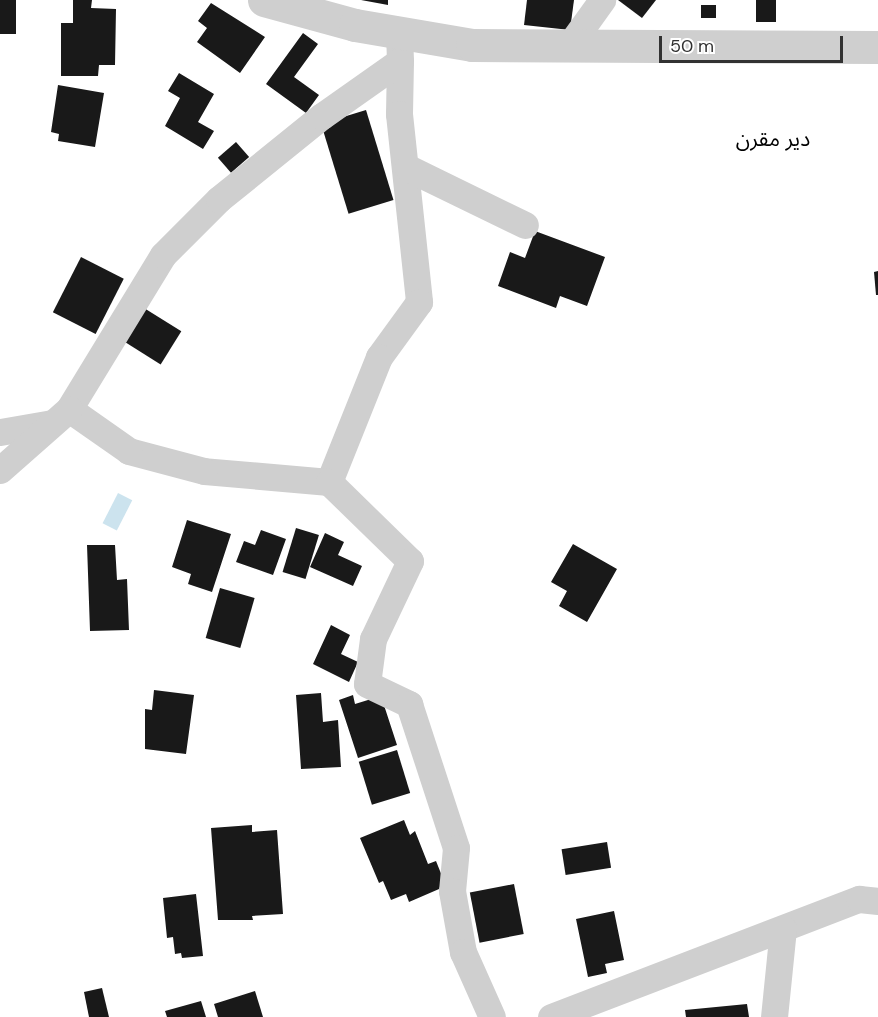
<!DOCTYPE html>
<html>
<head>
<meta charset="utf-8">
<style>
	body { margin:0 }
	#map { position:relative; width:878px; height:1017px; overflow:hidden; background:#fff; font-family:"DM Sans","Noto Sans Arabic",sans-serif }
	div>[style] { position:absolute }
	.water>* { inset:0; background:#cce3ee; transform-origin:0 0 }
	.building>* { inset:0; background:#191919; transform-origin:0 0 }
	.minor>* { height:27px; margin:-13.5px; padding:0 13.5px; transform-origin:13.5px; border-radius:13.5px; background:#cfcfcf }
	.tertiary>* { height:33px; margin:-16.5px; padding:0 16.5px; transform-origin:16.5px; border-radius:16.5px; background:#cfcfcf }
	span { translate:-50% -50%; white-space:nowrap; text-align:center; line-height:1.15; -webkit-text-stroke:6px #fff; paint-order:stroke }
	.quarter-label { font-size:21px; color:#000 }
	.scale { position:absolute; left:659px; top:36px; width:184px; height:27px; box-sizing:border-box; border:3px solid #323232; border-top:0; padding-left:8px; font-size:18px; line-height:21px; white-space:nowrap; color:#323232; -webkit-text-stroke:4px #fff; paint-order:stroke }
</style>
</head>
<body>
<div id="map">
	<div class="water">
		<div style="left:118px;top:493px;width:16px;height:34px;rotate:27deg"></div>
	</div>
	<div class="building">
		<div style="left:0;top:0;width:16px;height:34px"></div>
		<div style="clip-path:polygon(73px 0,92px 0,91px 8px,116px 9px,115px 65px,99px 65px,98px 76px,61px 76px,61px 23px,73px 23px)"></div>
		<div style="clip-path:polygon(361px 0,388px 0,388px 5px)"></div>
		<div style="clip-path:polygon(527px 0,574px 0,570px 30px,524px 25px)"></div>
		<div style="clip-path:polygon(618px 0,656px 0,642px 18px)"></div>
		<div style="left:756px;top:0;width:20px;height:22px"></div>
		<div style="clip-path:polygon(211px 3px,265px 37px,240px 73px,197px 42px,207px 28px,198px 21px)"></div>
		<div style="left:716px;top:5px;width:13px;height:15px;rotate:90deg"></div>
		<div style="clip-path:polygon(303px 33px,318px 44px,294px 77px,319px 95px,306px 113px,266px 84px)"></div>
		<div style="clip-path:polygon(179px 73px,214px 94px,198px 122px,214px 131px,203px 149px,165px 126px,180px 98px,168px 91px)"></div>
		<div style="clip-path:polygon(58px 85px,104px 93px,95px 147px,58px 141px,59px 134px,51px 132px)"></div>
		<div style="left:366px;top:110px;width:94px;height:47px;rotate:73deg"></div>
		<div style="left:236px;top:142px;width:20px;height:24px;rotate:49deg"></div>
		<div style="clip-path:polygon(535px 231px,605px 257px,587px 306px,560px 296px,556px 308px,498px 286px,510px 252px,525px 258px)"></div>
		<div style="left:81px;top:257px;width:48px;height:62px;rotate:27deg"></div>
		<div style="clip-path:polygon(878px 271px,878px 295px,876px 295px,874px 272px)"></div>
		<div style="left:144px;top:308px;width:44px;height:39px;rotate:32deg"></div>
		<div style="clip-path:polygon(187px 520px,231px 534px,212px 592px,188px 584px,191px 574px,172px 567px)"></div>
		<div style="left:296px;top:528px;width:24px;height:46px;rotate:17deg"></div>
		<div style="clip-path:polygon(261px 530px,286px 539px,273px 575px,236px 562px,244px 541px,255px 545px)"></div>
		<div style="clip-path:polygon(325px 533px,344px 542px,338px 555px,362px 566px,353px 586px,310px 567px)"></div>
		<div style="clip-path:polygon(573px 544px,617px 569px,587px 622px,559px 606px,567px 591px,551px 582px)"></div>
		<div style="clip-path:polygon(87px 545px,115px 545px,117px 580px,127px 579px,129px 630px,90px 631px)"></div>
		<div style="left:220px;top:588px;width:36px;height:52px;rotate:16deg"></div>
		<div style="clip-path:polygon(331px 625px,350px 635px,341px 654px,358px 662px,349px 682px,313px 664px)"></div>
		<div style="clip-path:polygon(154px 690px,194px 695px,186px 754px,145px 749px,145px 709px,152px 710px)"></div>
		<div style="clip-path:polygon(321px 693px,323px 722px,338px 720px,341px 767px,301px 769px,296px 695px)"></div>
		<div style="clip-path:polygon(353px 695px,355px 704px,381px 696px,397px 745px,358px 758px,339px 700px)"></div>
		<div style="left:397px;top:750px;width:45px;height:40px;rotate:73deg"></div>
		<div style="clip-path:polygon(404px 820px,410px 835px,415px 831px,428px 864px,436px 861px,446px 886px,409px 902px,406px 894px,391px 900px,383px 881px,379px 883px,360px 838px)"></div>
		<div style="clip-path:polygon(252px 825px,252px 832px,277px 830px,283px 914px,252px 916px,253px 920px,218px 920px,211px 828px)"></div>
		<div style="left:607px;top:842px;width:26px;height:46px;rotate:81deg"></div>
		<div style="left:514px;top:884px;width:51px;height:45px;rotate:79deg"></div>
		<div style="clip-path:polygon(196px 894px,203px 956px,182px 958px,181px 953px,175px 954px,173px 937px,167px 938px,163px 898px)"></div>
		<div style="clip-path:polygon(614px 911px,624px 960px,605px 964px,607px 973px,588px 977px,576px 919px)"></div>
		<div style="clip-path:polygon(102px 988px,109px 1017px,89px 1017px,84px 992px)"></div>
		<div style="clip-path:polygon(255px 991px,263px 1017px,218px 1017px,214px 1004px)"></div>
		<div style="clip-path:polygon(201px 1001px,206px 1017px,167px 1017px,165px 1011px)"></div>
		<div style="clip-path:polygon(747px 1004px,749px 1017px,686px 1017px,685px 1010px)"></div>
	</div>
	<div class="minor">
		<div style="left:399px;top:32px;width:29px;rotate:88deg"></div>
		<div style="left:400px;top:61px;width:53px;rotate:91.1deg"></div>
		<div style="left:399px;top:114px;width:189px;rotate:83.9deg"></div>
		<div style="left:419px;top:302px;width:68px;rotate:126deg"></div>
		<div style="left:379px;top:357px;width:135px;rotate:111.8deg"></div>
		<div style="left:329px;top:482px;width:125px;rotate:-175deg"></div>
		<div style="left:204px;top:471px;width:78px;rotate:-165.1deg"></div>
		<div style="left:129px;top:451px;width:73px;rotate:-145deg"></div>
		<div style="left:69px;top:409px;width:180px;rotate:-58.6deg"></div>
		<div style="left:163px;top:255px;width:79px;rotate:-45deg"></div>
		<div style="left:219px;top:199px;width:132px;rotate:-38.9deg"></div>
		<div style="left:322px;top:116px;width:95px;rotate:-35.2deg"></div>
		<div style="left:569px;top:46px;width:57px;rotate:-54.3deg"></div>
		<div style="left:408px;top:168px;width:130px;rotate:26deg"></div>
		<div style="left:0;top:432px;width:53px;rotate:-9.8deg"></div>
		<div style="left:0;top:470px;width:92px;rotate:-41.5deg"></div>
		<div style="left:329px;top:482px;width:113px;rotate:44.3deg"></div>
		<div style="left:410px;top:561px;width:86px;rotate:115.4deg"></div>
		<div style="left:373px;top:639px;width:45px;rotate:97.6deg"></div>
		<div style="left:367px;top:684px;width:47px;rotate:25.5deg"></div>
		<div style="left:409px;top:704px;width:151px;rotate:71.9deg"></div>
		<div style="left:456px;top:848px;width:43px;rotate:95.3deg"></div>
		<div style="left:452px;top:891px;width:62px;rotate:79.8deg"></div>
		<div style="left:463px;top:952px;width:71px;rotate:66deg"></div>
		<div style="left:551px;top:1017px;width:330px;rotate:-21deg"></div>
		<div style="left:859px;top:899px;width:19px;rotate:6deg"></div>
		<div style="left:774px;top:1017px;width:89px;rotate:-84.2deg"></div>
	</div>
	<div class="tertiary">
		<div style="left:264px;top:0;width:94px;rotate:15.4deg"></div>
		<div style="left:355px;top:25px;width:119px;rotate:9.7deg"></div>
		<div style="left:472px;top:45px;width:406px;rotate:0.3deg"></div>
	</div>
	<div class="quarter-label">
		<span style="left:773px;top:139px">دير مقرن</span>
	</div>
	<div class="scale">50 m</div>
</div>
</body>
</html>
